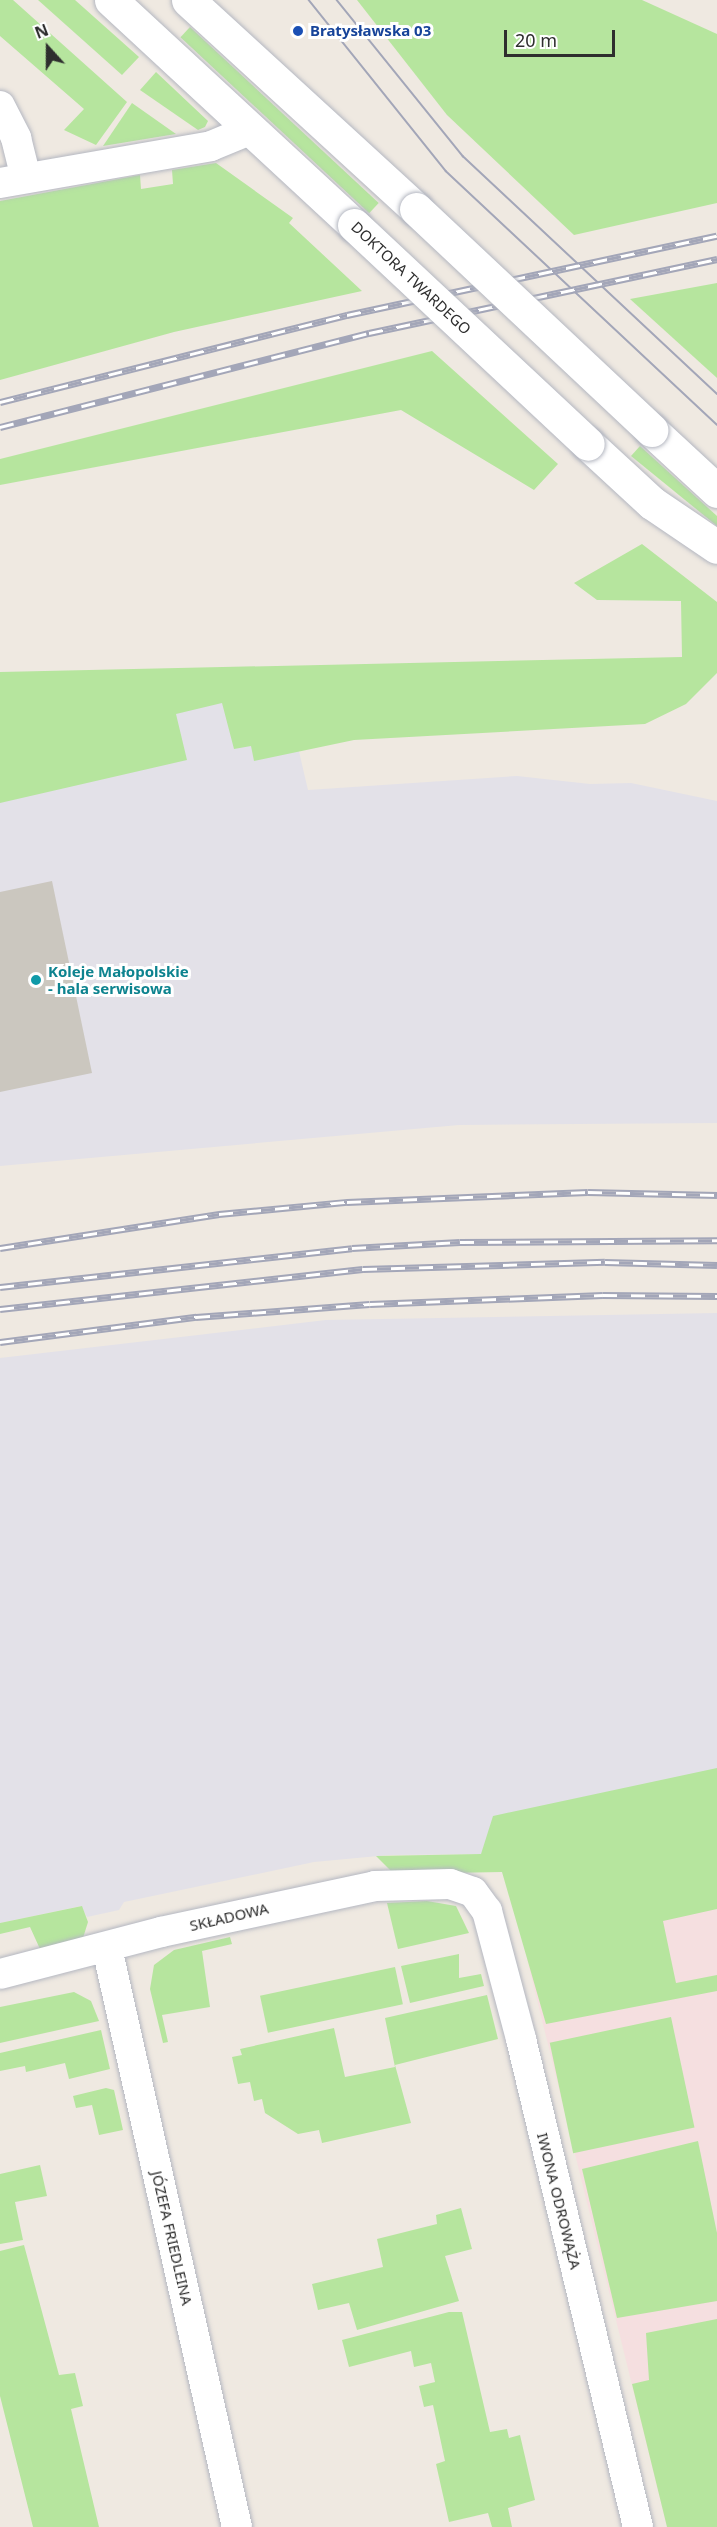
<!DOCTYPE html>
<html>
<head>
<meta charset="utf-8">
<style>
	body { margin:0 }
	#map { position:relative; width:717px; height:2527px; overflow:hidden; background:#efe9e1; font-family:"Noto Sans",sans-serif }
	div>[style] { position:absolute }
	.industrial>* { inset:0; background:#e3e1e8 }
	.medical>* { inset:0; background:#f5dfe0 }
	.green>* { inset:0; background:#b6e59e; transform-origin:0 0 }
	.building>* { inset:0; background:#cbc7bf }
	.roads { filter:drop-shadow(0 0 2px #b4b7c1) drop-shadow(0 0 2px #b4b7c1) }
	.minor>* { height:30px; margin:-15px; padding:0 15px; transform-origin:15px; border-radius:15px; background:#fff }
	.tertiary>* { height:33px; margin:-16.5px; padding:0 16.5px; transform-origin:16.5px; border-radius:16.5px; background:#fff }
	.tram>* { height:1.5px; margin:-0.75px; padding:0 0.75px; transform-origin:0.75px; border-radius:0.75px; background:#a3a6b8 }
	.rail>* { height:7px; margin-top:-3.5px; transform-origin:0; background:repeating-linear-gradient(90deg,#fff 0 14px,#a3a6b8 0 28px); box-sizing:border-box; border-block:2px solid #a3a6b8 }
	.bridges { filter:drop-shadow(0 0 2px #b4b7c1) drop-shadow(0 0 2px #b4b7c1) }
	.tertiary-bridge>* { height:33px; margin:-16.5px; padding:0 16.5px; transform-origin:16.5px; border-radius:16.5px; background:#fff }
	.dots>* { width:16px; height:16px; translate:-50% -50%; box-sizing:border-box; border:3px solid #fff; border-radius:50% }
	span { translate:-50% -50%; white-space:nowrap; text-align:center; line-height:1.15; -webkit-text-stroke:6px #fff; paint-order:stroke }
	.transit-label { font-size:15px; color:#164399; font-weight:700 }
	.left { translate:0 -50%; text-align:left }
	.street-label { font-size:15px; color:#2e2e2e }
	.culture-label { font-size:15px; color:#0d838f; font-weight:700 }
	.north { position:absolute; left:18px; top:18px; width:60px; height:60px; -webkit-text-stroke:4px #fff; paint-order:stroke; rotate:339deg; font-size:16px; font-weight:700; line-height:24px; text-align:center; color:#2e2e2e }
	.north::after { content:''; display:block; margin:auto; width:21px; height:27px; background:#2e2e2e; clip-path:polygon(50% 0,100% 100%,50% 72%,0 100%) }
	.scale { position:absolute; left:504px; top:30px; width:111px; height:27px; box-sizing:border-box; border:3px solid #2e2e2e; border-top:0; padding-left:8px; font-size:18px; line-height:21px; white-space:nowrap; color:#2e2e2e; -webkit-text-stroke:4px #fff; paint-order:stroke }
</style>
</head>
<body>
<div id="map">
	<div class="industrial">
		<div style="clip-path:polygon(283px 683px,308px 790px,517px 776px,590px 784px,631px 783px,717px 801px,717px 1123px,459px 1125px,0 1166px,0 714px)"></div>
		<div style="clip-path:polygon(717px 1313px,717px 1793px,503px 1875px,498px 1854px,389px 1855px,314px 1862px,124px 1902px,119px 1910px,87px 1917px,81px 1906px,0 1923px,0 1358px,326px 1320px)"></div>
	</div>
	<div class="medical">
		<div style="clip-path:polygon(717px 1887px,717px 2527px,667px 2527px,527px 1959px)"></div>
	</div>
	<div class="green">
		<div style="clip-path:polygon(0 0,13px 0,127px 102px,96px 145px,64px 130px,84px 109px,0 36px)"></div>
		<div style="clip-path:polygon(38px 0,75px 0,139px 57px,122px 75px)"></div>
		<div style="clip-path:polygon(357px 0,642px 0,717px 34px,717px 203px,574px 235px,447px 115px)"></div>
		<div style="left:190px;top:27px;width:258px;height:14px;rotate:43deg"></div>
		<div style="clip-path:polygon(156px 72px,208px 121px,205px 127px,198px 130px,140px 90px)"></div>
		<div style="clip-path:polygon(132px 103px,176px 134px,103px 146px)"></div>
		<div style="clip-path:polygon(216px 163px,293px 218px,289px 223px,362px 291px,174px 332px,0 380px,0 201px,140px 175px,141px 189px,173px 184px,172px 170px)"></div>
		<div style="clip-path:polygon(717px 283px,717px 378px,630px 299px)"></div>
		<div style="clip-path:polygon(432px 351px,558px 464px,534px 490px,401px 410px,0 485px,0 459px)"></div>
		<div style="clip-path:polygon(640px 446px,717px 516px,717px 526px,631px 456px)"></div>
		<div style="clip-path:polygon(642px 544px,717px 602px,717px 673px,686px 704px,645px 724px,354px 740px,254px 761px,251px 746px,234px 749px,222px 703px,176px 714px,187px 760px,0 803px,0 672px,682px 657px,681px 601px,597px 600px,574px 583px)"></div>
		<div style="clip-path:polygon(717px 1768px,717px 1909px,663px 1921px,676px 1983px,717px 1975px,717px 1991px,546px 2024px,502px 1872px,394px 1874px,376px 1856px,481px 1854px,493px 1816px)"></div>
		<div style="clip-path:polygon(427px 1901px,456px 1906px,469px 1933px,398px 1949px,387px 1903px)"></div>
		<div style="clip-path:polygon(82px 1906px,88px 1922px,83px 1938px,40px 1949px,30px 1927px,0 1934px,0 1923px)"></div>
		<div style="clip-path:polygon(230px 1937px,232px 1944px,202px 1951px,210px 2007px,162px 2015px,168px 2042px,163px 2043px,150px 1989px,154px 1965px,174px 1950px)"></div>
		<div style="clip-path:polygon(459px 1954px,459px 1978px,481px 1974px,484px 1986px,410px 2003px,401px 1966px)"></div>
		<div style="left:395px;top:1967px;width:38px;height:138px;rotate:78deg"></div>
		<div style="clip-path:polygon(74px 1992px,91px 2001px,99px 2021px,0 2043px,0 2007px)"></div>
		<div style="clip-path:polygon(487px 1995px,498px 2039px,395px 2065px,411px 2123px,322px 2143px,319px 2130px,298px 2134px,265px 2113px,262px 2099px,254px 2101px,250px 2082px,238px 2084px,232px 2057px,242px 2055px,240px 2049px,334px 2028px,345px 2077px,395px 2067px,385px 2018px)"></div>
		<div style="left:671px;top:2017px;width:113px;height:124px;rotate:78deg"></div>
		<div style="clip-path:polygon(101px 2030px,110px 2069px,69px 2079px,65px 2063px,26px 2072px,25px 2066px,0 2071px,0 2053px)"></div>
		<div style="clip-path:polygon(106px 2088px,114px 2090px,123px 2130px,99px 2135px,92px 2105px,76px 2108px,73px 2096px)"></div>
		<div style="clip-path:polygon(698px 2141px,717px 2233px,717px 2301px,617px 2318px,582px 2169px)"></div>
		<div style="clip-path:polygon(40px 2165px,47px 2196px,15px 2202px,23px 2240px,0 2244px,0 2174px)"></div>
		<div style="clip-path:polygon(461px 2208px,472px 2249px,445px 2256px,459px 2301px,357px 2330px,349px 2303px,318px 2310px,312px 2284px,383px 2267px,377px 2239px,437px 2224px,436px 2215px)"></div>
		<div style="clip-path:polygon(24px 2245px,59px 2375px,75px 2373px,83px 2406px,71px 2409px,99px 2527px,33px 2527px,0 2396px,0 2251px)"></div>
		<div style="clip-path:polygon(449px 2312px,462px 2312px,490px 2432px,507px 2429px,509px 2438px,520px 2435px,535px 2500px,508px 2508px,512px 2527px,492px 2527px,488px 2513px,449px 2522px,436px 2464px,445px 2461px,433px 2405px,424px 2407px,419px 2386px,435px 2382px,431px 2363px,414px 2367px,411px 2351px,349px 2367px,342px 2340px)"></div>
		<div style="clip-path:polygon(717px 2319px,717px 2527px,667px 2527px,632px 2384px,649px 2380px,646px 2333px)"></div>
	</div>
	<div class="building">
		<div style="clip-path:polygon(52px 881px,92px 1073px,0 1092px,0 892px)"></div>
	</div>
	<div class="roads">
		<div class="minor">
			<div style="left:0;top:106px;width:36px;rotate:63deg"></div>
			<div style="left:16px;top:138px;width:41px;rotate:76deg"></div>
			<div style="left:0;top:183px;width:214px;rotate:-9.9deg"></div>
			<div style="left:211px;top:146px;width:44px;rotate:-22.5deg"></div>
			<div style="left:107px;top:1948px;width:593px;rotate:77.35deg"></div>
			<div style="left:0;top:1974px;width:166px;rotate:-14.6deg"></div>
			<div style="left:161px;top:1932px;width:219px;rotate:-12.1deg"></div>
			<div style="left:375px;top:1886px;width:75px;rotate:-1.5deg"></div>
			<div style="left:450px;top:1884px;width:24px;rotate:19deg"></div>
			<div style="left:473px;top:1892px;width:24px;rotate:54deg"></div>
			<div style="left:487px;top:1911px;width:132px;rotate:75.1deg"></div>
			<div style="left:521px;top:2039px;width:502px;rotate:76.52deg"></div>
		</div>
		<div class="tertiary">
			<div style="left:111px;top:0;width:331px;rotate:42.8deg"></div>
			<div style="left:188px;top:0;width:309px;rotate:42.5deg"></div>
			<div style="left:651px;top:430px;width:90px;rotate:42.7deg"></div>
			<div style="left:588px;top:444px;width:87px;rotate:42.7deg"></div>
			<div style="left:652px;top:503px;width:78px;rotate:34.1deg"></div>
		</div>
	</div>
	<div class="tram">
		<div style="left:309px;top:0;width:219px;rotate:51.3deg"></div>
		<div style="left:446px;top:171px;width:371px;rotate:43.1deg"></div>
		<div style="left:337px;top:0;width:201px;rotate:51.1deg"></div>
		<div style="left:463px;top:156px;width:348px;rotate:43.1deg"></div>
	</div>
	<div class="rail">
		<div style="left:0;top:402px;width:358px;rotate:-14.1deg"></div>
		<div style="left:347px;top:315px;width:378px;rotate:-12.1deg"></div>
		<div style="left:0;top:427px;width:381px;rotate:-14.3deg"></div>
		<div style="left:369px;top:333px;width:356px;rotate:-12deg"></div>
		<div style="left:0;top:1248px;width:222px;rotate:-8.8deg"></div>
		<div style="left:219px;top:1214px;width:129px;rotate:-5.4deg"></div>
		<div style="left:347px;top:1202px;width:241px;rotate:-2.4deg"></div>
		<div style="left:588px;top:1192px;width:129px;rotate:1.3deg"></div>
		<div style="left:0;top:1287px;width:354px;rotate:-6.3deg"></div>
		<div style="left:352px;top:1248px;width:108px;rotate:-3.2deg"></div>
		<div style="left:460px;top:1242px;width:257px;rotate:-0.4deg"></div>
		<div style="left:0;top:1309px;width:365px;rotate:-6.3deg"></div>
		<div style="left:363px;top:1269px;width:242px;rotate:-1.7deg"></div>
		<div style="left:605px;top:1262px;width:112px;rotate:1.5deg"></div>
		<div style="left:0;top:1342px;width:198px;rotate:-7.3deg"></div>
		<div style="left:196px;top:1317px;width:174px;rotate:-4.3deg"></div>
		<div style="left:370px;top:1304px;width:233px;rotate:-2.2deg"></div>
		<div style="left:603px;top:1295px;width:114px;rotate:0.5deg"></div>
	</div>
	<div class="bridges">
		<div class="tertiary-bridge">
			<div style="left:416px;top:209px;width:323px;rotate:43.2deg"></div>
			<div style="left:354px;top:225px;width:320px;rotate:43.1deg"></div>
		</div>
	</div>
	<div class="dots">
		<div style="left:298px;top:31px;background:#1a4fb4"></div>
		<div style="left:36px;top:980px;background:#0f9aa8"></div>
	</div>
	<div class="transit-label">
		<span class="left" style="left:310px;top:31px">Bratysławska 03</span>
	</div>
	<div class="street-label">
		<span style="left:411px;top:278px;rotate:43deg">DOKTORA TWARDEGO</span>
		<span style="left:229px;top:1917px;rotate:-13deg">SKŁADOWA</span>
		<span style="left:559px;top:2201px;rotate:76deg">IWONA ODROWĄŻA</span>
		<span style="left:172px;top:2238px;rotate:77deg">JÓZEFA FRIEDLEINA</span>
	</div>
	<div class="culture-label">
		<span class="left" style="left:48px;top:980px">Koleje Małopolskie<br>- hala serwisowa</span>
	</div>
	<div class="north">N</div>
	<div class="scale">20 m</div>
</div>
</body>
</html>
